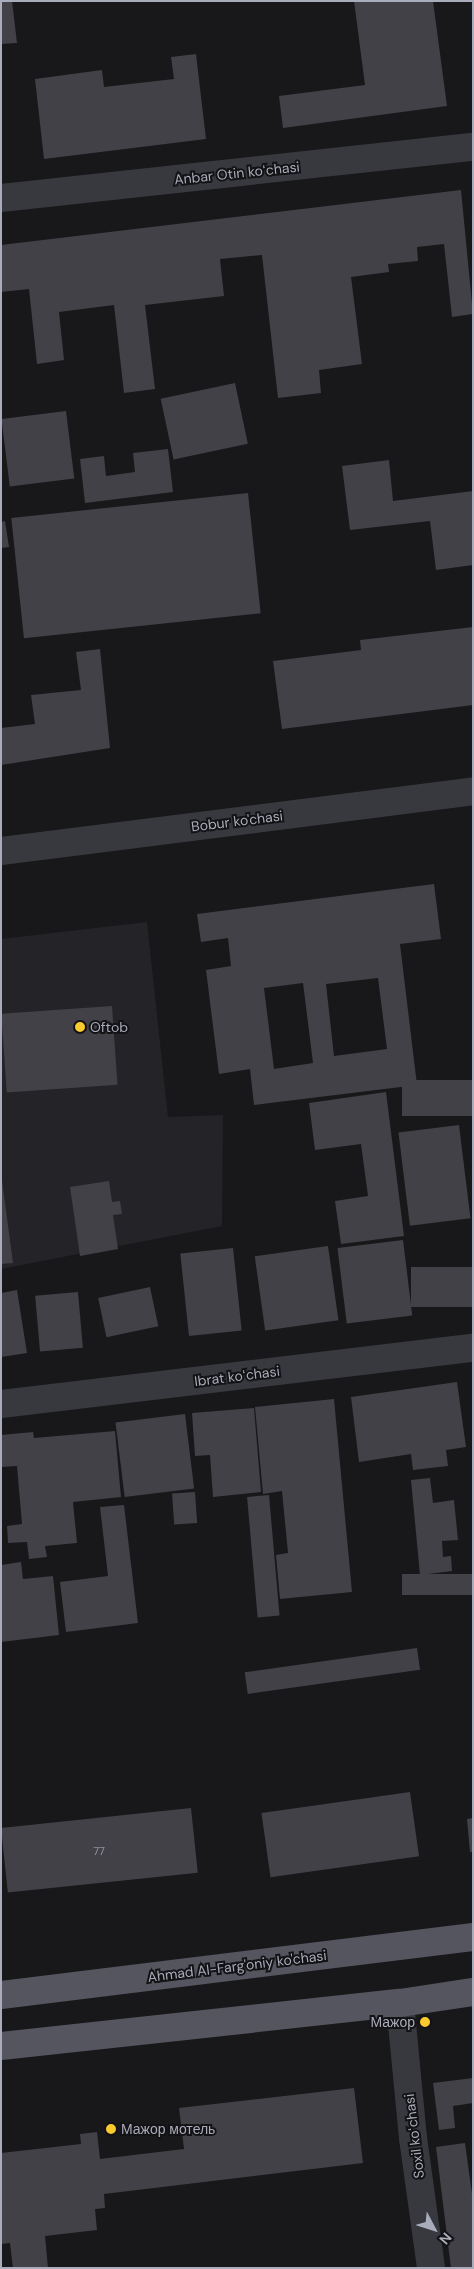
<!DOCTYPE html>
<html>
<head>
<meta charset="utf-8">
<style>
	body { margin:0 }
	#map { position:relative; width:474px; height:2269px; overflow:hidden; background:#18171a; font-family:"DM Sans",sans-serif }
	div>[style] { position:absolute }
	.built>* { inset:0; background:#242327 }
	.building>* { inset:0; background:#424147; transform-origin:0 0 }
	.minor>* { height:28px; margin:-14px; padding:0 14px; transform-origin:14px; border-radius:14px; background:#38393f }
	.primary>* { height:28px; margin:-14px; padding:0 14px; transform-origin:14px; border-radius:14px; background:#54555e }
	.dots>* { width:14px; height:14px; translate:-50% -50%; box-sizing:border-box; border:2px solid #131215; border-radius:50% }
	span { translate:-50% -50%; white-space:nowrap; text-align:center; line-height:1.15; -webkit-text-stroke:4px #131215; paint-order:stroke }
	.number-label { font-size:11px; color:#8f919d }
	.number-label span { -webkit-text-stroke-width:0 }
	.street-label { font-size:14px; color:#a9acba }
	.poi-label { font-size:14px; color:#a9acba }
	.left { translate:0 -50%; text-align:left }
	.right { translate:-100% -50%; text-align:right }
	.frame { position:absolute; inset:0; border:2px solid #a9acba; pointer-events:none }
	.north { position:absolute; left:409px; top:2204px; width:50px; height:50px; -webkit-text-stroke:4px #131215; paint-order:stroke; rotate:130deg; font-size:14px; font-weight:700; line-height:20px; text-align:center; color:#a9acba }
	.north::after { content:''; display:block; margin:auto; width:18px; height:22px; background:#a9acba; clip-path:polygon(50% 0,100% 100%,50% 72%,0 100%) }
</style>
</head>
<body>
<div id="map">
	<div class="built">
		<div style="clip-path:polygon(147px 922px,168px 1117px,223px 1115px,222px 1226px,1px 1269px,1px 939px)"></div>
	</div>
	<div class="building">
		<div style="clip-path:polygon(1px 1px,12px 1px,17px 43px,1px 44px)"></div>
		<div style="clip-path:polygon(354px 1px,433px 1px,447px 106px,283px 128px,279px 96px,365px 85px)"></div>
		<div style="clip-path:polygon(196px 54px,206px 139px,44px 159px,35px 79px,102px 70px,104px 87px,174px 79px,171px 57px)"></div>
		<div style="clip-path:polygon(461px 190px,473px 314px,452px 317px,444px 244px,417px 247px,418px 261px,388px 264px,389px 272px,351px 277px,362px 364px,319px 370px,321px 393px,278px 398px,262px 255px,220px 259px,224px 296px,145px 305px,155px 389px,124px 393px,114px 305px,59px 312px,64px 360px,37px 364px,29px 289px,1px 292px,1px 245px)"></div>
		<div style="left:235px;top:383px;width:62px;height:76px;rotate:78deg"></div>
		<div style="left:66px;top:411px;width:68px;height:65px;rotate:83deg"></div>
		<div style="clip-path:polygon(168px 449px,173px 492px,85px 503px,80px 459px,104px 456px,106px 476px,135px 472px,133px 453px)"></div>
		<div style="clip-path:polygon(389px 460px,393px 501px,473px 491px,473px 565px,436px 570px,430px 521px,350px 530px,342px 466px)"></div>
		<div style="left:248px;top:493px;width:121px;height:238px;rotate:84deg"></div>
		<div style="clip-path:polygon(5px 521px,9px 547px,1px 548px,1px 522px)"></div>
		<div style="clip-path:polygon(473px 627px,473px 705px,282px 729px,273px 661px,361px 650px,360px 640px)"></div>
		<div style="clip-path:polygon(100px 649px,110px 748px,1px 765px,1px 728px,35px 724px,31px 695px,81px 690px,76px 652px)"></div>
		<div style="clip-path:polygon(evenodd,434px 884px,441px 939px,400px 944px,417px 1085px,254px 1105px,250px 1069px,219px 1074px,206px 970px,231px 966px,228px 938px,201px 942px,197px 914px,434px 884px,378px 978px,387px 1049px,334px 1056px,326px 984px,378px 978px,434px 884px,303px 983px,313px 1063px,274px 1069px,264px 988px,303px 983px)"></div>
		<div style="left:112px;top:1006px;width:79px;height:111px;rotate:86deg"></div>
		<div style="left:473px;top:1080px;width:36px;height:71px;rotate:90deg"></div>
		<div style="clip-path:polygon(386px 1092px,404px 1236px,341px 1244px,335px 1201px,368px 1196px,361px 1144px,315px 1150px,309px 1103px)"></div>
		<div style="left:459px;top:1125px;width:94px;height:61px;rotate:83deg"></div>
		<div style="clip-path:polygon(1px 1173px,13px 1263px,1px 1264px)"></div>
		<div style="clip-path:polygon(109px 1181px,112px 1202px,120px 1201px,122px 1214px,113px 1215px,118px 1249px,80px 1256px,70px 1187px)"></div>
		<div style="left:403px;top:1240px;width:76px;height:66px;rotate:83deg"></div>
		<div style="left:328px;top:1246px;width:75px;height:74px;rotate:82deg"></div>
		<div style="left:233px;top:1248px;width:83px;height:53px;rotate:84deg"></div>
		<div style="left:473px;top:1267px;width:40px;height:62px;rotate:90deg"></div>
		<div style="left:150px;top:1287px;width:40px;height:53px;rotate:78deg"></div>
		<div style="clip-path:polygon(17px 1290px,27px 1353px,1px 1357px,1px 1293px)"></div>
		<div style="left:78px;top:1292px;width:56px;height:43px;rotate:85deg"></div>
		<div style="clip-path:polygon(457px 1382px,466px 1447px,446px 1450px,448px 1466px,413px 1470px,411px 1454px,359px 1462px,351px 1397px)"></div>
		<div style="clip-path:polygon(334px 1399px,352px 1592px,280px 1599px,276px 1555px,288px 1553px,282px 1491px,263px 1494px,255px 1407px)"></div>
		<div style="clip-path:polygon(254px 1408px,261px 1492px,213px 1497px,210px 1455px,195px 1456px,192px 1413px)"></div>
		<div style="left:185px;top:1414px;width:75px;height:70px;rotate:83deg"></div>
		<div style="clip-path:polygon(115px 1431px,121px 1497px,73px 1502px,77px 1543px,45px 1546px,47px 1557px,29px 1559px,27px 1542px,8px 1543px,7px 1526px,22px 1524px,17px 1466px,1px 1467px,1px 1435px,33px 1432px,34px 1438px)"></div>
		<div style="clip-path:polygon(430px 1478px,433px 1503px,454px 1500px,458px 1540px,442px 1541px,443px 1557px,451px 1556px,452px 1571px,420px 1575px,411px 1480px)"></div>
		<div style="left:195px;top:1492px;width:31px;height:23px;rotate:86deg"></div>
		<div style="left:269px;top:1495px;width:121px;height:22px;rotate:85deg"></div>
		<div style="clip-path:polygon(124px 1505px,138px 1623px,66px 1632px,60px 1582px,108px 1576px,100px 1507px)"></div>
		<div style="clip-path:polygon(21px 1562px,23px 1579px,53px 1576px,59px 1635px,1px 1642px,1px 1565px)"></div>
		<div style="left:473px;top:1574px;width:21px;height:71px;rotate:90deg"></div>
		<div style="left:417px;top:1648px;width:22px;height:174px;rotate:82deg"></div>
		<div style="left:410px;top:1792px;width:65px;height:150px;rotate:82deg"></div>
		<div style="left:191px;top:1808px;width:65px;height:191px;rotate:84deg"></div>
		<div style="clip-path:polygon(473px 1818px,473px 1852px,470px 1852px,467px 1819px)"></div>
		<div style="clip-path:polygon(473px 2078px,473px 2103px,453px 2106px,455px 2128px,439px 2130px,433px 2083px)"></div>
		<div style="clip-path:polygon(354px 2088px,363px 2163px,104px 2194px,105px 2208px,95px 2209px,97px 2230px,45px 2236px,48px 2268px,13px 2268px,10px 2243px,1px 2244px,1px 2153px,81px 2144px,80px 2134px,97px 2132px,100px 2159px,184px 2149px,179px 2108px)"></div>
		<div style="clip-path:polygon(465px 2143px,473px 2201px,473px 2268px,451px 2268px,436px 2147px)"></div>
	</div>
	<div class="minor">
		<div style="left:1px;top:198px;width:475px;rotate:-6.2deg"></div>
		<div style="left:1px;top:851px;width:476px;rotate:-7.2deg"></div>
		<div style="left:1px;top:1404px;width:475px;rotate:-6.8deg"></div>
		<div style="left:400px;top:2003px;width:136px;rotate:84.5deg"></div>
		<div style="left:413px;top:2138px;width:131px;rotate:82.1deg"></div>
	</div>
	<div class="primary">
		<div style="left:1px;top:1995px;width:476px;rotate:-7deg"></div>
		<div style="left:1px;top:2046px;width:401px;rotate:-6.2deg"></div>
		<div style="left:400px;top:2003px;width:74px;rotate:-8.6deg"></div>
	</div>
	<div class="dots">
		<div style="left:80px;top:1027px;background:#fbca2e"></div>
		<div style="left:425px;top:2022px;background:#fbca2e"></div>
		<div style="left:111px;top:2129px;background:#fbca2e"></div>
	</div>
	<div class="number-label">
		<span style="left:99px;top:1851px">77</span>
	</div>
	<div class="street-label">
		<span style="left:237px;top:173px;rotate:-6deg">Anbar Otin koʻchasi</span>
		<span style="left:237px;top:821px;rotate:-7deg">Bobur ko'chasi</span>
		<span style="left:237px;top:1376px;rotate:-7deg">Ibrat koʻchasi</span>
		<span style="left:237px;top:1966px;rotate:-7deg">Ahmad Al-Farg'oniy ko'chasi</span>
		<span style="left:414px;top:2136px;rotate:-97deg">Soxil koʻchasi</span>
	</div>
	<div class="poi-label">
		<span class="left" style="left:90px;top:1027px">Oftob</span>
		<span class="right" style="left:415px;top:2022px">Мажор</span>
		<span class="left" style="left:121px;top:2129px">Мажор мотель</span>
	</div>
	<div class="frame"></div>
	<div class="north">N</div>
</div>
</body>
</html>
